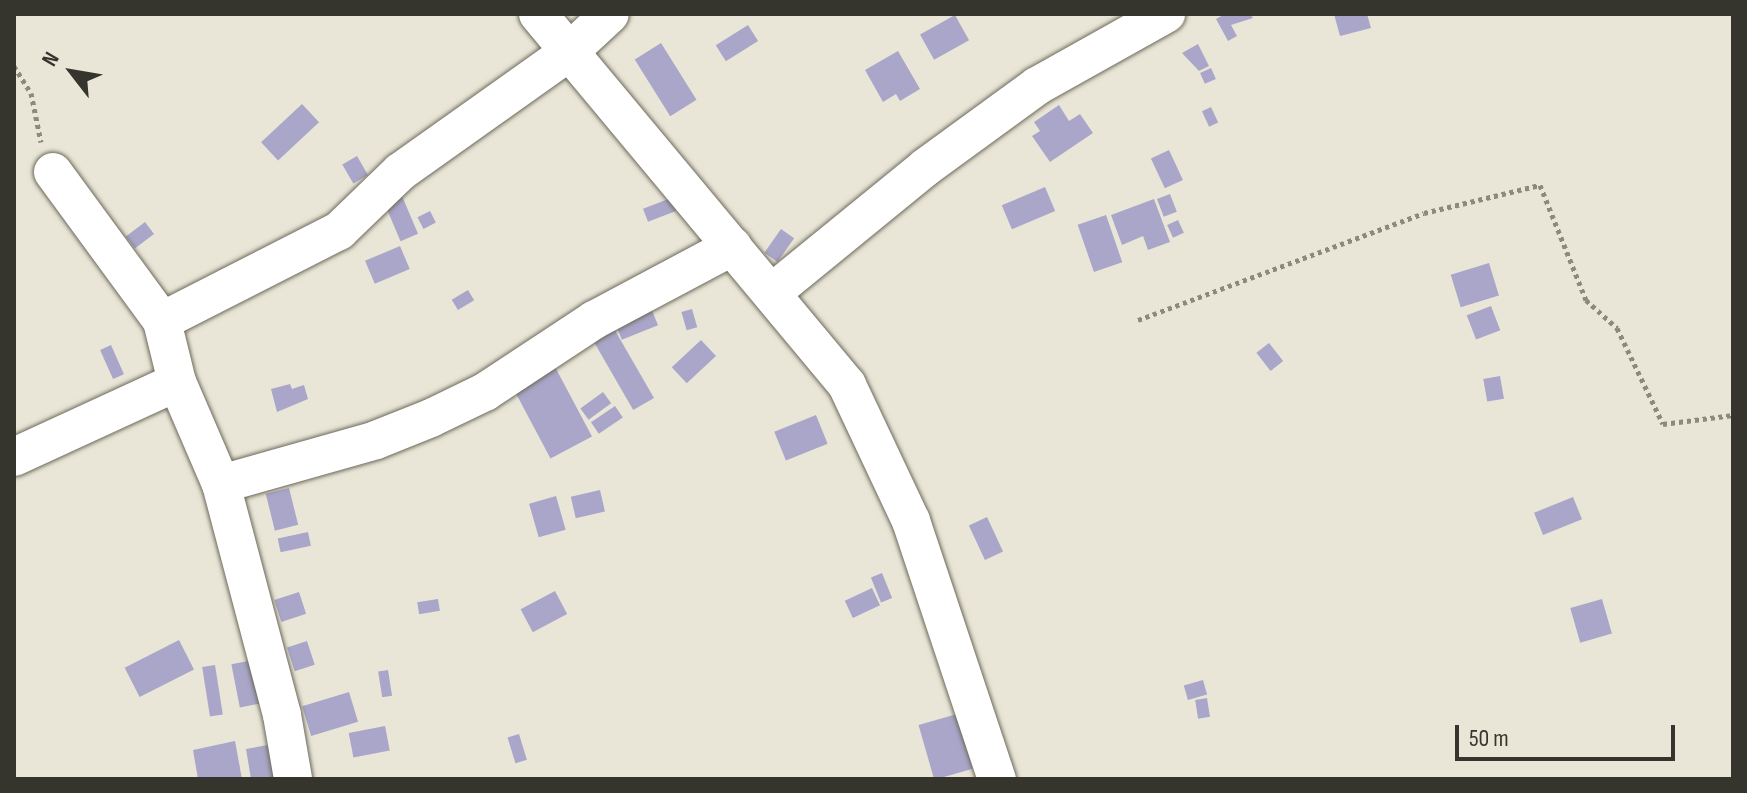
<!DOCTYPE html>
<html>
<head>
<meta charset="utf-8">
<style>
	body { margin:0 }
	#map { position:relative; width:1747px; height:793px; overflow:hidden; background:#eae6d7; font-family:"Sofia Sans Condensed",sans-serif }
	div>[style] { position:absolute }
	.building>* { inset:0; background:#a9a6c9; transform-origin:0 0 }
	.path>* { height:5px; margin-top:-2.5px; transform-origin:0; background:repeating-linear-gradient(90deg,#8c8a7f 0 4px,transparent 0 8px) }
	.roads { filter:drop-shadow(0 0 2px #6c695b) drop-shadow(0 0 2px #6c695b) }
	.minor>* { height:38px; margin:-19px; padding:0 19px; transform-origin:19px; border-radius:19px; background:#fff }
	span { translate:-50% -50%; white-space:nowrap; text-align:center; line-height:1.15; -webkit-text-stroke:8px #eae6d7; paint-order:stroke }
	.frame { position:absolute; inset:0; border:16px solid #35342d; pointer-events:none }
	.north { position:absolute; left:32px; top:32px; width:80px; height:80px; -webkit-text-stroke:6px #eae6d7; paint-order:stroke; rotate:301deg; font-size:22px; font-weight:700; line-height:32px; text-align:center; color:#35342d }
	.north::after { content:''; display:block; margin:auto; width:28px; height:36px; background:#35342d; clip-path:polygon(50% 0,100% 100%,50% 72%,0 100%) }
	.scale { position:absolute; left:1455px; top:725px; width:220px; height:36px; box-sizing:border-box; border:4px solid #35342d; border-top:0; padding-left:10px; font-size:24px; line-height:28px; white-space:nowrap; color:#35342d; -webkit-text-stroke:6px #eae6d7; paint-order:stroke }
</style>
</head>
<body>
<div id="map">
	<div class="building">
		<div style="clip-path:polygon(1225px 14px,1250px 14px,1253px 18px,1231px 25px,1237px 36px,1228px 41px,1216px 19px)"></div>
		<div style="clip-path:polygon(1334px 14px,1367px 14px,1371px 28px,1340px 36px)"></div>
		<div style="left:955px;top:15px;width:29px;height:40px;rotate:61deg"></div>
		<div style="left:748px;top:25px;width:19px;height:38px;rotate:58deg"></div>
		<div style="left:661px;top:43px;width:67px;height:31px;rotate:58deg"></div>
		<div style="clip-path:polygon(1198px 44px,1209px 66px,1199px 71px,1182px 53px)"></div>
		<div style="clip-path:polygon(898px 51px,920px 89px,900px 101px,896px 94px,883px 102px,865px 70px)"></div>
		<div style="left:1211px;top:68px;width:12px;height:12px;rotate:66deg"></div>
		<div style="left:302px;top:104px;width:25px;height:56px;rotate:47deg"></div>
		<div style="clip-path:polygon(1059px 105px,1069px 121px,1080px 114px,1093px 133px,1050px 162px,1032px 136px,1040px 131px,1034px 122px)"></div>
		<div style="left:1211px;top:107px;width:17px;height:10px;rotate:65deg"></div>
		<div style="left:1169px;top:150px;width:33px;height:20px;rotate:65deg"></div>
		<div style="left:357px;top:156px;width:22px;height:17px;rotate:60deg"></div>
		<div style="left:1045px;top:187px;width:26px;height:47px;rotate:67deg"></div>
		<div style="left:1170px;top:194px;width:19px;height:14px;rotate:69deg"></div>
		<div style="left:402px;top:196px;width:41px;height:19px;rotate:67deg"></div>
		<div style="left:671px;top:198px;width:14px;height:30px;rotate:69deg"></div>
		<div style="clip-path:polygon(1154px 199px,1170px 242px,1148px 250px,1143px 236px,1122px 245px,1111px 215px)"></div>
		<div style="left:430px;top:211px;width:13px;height:14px;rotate:63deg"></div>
		<div style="left:1106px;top:215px;width:50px;height:30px;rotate:71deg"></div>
		<div style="left:1178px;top:220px;width:14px;height:12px;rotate:65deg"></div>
		<div style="left:145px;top:222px;width:15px;height:24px;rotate:53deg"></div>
		<div style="left:781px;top:229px;width:16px;height:29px;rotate:35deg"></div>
		<div style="left:400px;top:246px;width:25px;height:38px;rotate:67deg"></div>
		<div style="left:1489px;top:263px;width:34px;height:40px;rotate:73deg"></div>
		<div style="left:468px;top:290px;width:12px;height:19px;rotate:59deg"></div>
		<div style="left:649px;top:303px;width:24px;height:39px;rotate:68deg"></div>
		<div style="left:1491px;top:306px;width:26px;height:26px;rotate:69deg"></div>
		<div style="left:692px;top:309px;width:19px;height:11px;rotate:74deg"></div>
		<div style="left:609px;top:320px;width:90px;height:24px;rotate:60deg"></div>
		<div style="left:701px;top:340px;width:22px;height:40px;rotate:47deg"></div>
		<div style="left:1269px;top:343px;width:23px;height:16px;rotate:52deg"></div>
		<div style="left:111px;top:345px;width:32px;height:12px;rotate:66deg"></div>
		<div style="left:554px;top:365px;width:81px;height:47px;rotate:62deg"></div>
		<div style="left:1500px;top:376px;width:23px;height:17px;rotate:80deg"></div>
		<div style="clip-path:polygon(290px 384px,292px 389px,304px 385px,308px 399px,277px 412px,271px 389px)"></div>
		<div style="left:603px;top:392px;width:14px;height:28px;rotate:54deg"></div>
		<div style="left:615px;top:406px;width:14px;height:29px;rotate:56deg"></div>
		<div style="left:816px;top:415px;width:31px;height:45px;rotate:68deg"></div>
		<div style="left:289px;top:488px;width:38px;height:24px;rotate:76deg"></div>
		<div style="left:600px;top:490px;width:22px;height:30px;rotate:77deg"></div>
		<div style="left:556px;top:496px;width:35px;height:28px;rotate:74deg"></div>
		<div style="left:1573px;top:497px;width:24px;height:42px;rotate:68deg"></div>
		<div style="left:987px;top:517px;width:38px;height:20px;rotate:65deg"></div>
		<div style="left:308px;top:532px;width:14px;height:31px;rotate:78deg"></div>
		<div style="left:882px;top:573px;width:27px;height:12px;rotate:68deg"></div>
		<div style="left:872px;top:588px;width:19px;height:30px;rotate:65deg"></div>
		<div style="left:555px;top:591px;width:26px;height:39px;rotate:62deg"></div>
		<div style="left:299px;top:592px;width:23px;height:26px;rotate:72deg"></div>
		<div style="left:438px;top:599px;width:12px;height:21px;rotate:81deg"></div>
		<div style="left:1602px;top:599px;width:36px;height:33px;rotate:74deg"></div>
		<div style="left:179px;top:640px;width:33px;height:61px;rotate:63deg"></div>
		<div style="left:307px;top:641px;width:25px;height:21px;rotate:72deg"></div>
		<div style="left:253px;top:660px;width:44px;height:22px;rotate:79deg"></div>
		<div style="left:215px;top:665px;width:50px;height:13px;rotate:81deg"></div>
		<div style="left:388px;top:670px;width:26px;height:10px;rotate:81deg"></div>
		<div style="left:1203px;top:680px;width:15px;height:20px;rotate:74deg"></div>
		<div style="left:349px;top:692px;width:31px;height:49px;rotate:73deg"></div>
		<div style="left:1207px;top:698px;width:19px;height:12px;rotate:81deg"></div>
		<div style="left:957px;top:714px;width:57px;height:40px;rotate:74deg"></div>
		<div style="left:385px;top:726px;width:25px;height:37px;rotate:79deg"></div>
		<div style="left:519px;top:734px;width:27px;height:12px;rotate:73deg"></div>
		<div style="clip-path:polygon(235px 741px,242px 779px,198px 779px,193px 750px)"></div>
		<div style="clip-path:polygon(273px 744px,279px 779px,251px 779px,246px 749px)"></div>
	</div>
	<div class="path">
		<div style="left:14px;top:66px;width:32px;rotate:58deg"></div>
		<div style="left:31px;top:93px;width:50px;rotate:78.5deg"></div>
		<div style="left:1138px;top:320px;width:305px;rotate:-20.5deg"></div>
		<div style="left:1424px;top:213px;width:119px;rotate:-13.6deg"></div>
		<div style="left:1540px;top:185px;width:124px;rotate:68.2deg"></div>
		<div style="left:1586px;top:300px;width:42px;rotate:42.1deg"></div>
		<div style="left:1617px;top:328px;width:106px;rotate:64.4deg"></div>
		<div style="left:1663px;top:424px;width:71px;rotate:-7.3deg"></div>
	</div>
	<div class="roads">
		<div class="minor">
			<div style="left:538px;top:14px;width:483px;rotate:50.2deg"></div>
			<div style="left:847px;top:385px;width:150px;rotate:64.8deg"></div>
			<div style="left:911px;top:521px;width:272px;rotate:71.6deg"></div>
			<div style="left:53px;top:172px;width:185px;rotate:53.8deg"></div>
			<div style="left:162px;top:321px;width:63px;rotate:76.2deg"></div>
			<div style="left:177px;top:382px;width:111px;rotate:66.7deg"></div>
			<div style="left:221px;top:484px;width:239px;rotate:75.2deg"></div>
			<div style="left:282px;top:715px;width:65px;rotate:80.2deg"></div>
			<div style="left:774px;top:291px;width:196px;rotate:-39.2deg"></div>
			<div style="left:926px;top:167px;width:137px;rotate:-36.1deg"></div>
			<div style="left:1037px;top:86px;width:148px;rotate:-29.2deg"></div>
			<div style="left:162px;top:321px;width:199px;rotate:-27deg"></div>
			<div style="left:339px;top:231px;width:85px;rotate:-44deg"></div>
			<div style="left:400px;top:172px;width:209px;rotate:-35.4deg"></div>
			<div style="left:570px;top:51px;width:54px;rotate:-42.8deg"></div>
			<div style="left:14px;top:457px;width:179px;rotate:-24.7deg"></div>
			<div style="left:221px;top:484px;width:161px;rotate:-15.8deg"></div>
			<div style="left:376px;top:440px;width:59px;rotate:-21.8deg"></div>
			<div style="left:431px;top:418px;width:60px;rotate:-25.7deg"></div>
			<div style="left:485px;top:392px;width:131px;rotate:-33.4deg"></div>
			<div style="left:594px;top:320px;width:157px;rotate:-28deg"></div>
		</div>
	</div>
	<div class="frame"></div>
	<div class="north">N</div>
	<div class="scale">50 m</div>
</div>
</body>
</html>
